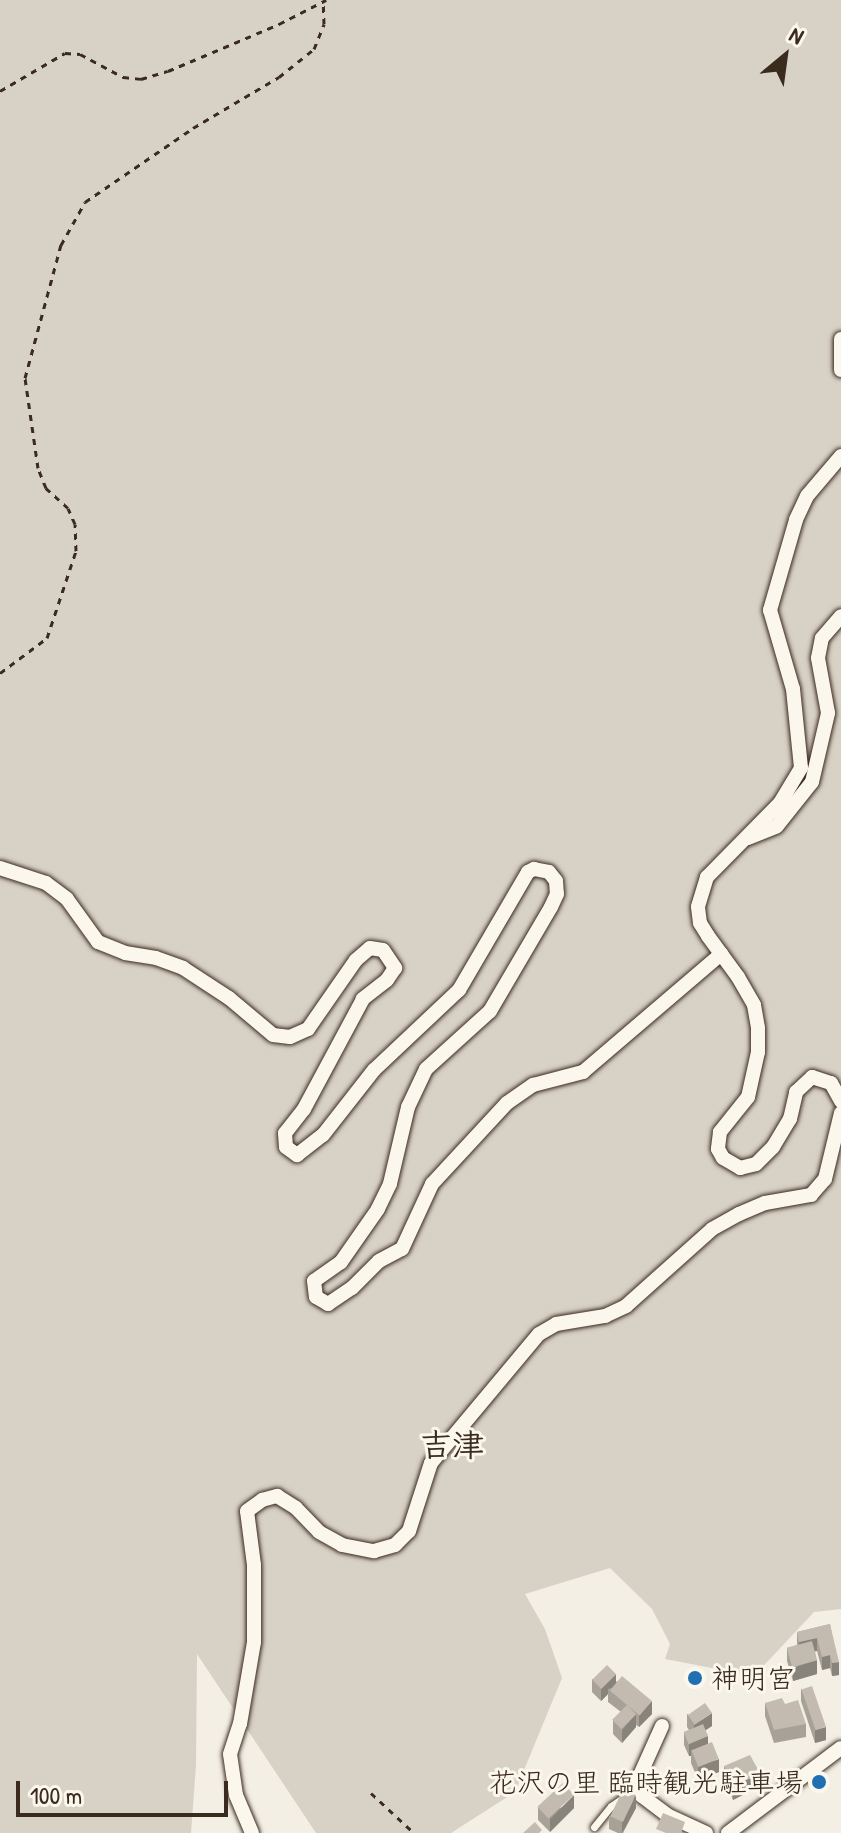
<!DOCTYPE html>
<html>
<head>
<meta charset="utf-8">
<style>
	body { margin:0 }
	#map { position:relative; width:841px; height:1833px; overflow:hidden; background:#f3efe4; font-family:"Patrick Hand","Klee One",sans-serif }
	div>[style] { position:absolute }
	.green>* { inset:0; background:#d8d1c6 }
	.path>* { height:3px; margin-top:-1.5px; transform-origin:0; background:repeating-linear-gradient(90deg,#3b2a1e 0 6px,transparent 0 12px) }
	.roads { filter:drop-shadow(0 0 2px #3b2a1e) drop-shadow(0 0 2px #3b2a1e) }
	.service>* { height:7px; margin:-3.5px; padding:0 3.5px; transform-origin:3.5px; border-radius:3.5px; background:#fbf7ec }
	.minor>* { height:14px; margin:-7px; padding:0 7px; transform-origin:7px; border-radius:7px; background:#fbf7ec }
	.wall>* { inset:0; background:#a8a197 }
	.shaded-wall>* { inset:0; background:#88837b }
	.building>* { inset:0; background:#c3bbb0; transform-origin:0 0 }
	.dots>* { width:22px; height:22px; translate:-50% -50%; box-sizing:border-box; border:4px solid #fbf7ec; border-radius:50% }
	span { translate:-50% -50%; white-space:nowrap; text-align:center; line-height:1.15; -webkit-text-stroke:6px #fbf7ec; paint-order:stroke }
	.poi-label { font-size:28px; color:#3b2a1e }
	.left { translate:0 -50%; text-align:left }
	.right { translate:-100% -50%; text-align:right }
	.quarter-label { font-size:32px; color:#3b2a1e; font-weight:700 }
	.north { position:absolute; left:745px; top:16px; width:80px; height:80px; -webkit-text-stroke:6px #fbf7ec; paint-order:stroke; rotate:29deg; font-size:22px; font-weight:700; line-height:32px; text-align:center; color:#3b2a1e }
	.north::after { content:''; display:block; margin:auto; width:28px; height:36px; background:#3b2a1e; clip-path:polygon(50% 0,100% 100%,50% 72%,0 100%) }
	.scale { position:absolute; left:16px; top:1781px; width:212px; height:36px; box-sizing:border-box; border:4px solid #3b2a1e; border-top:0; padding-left:10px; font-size:24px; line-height:28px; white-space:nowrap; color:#3b2a1e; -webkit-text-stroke:6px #fbf7ec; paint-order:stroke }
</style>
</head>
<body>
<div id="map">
	<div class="green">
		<div style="clip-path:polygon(0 0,841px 0,841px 1609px,814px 1612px,754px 1676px,665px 1659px,670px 1644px,652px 1609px,610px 1568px,525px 1594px,545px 1629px,562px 1678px,515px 1792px,451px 1833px,316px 1833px,197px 1654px,196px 1765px,191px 1833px,0 1833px)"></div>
	</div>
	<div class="path">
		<div style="left:0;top:91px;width:75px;rotate:-30.3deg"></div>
		<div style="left:65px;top:53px;width:15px;rotate:4deg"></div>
		<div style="left:80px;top:54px;width:49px;rotate:28.1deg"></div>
		<div style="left:123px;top:77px;width:18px;rotate:6deg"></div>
		<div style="left:141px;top:79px;width:28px;rotate:-17deg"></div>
		<div style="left:168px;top:71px;width:121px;rotate:-22.9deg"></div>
		<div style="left:279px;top:24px;width:53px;rotate:-27.1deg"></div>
		<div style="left:0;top:673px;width:59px;rotate:-36.7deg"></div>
		<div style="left:47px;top:638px;width:92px;rotate:-71.6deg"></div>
		<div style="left:76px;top:551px;width:27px;rotate:-92deg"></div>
		<div style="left:75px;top:524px;width:17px;rotate:-114deg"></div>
		<div style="left:68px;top:508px;width:30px;rotate:-138deg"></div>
		<div style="left:46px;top:488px;width:22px;rotate:-112deg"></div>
		<div style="left:38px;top:468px;width:91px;rotate:-98.2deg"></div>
		<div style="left:25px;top:378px;width:138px;rotate:-74.9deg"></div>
		<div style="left:61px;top:245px;width:49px;rotate:-60.8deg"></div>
		<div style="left:85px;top:202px;width:131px;rotate:-34.4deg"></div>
		<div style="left:193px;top:128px;width:100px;rotate:-30.7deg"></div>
		<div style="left:279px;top:77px;width:45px;rotate:-38.7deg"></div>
		<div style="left:314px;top:49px;width:27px;rotate:-68deg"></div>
		<div style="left:324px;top:24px;width:23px;rotate:-92deg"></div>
		<div style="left:371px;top:1793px;width:59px;rotate:42.9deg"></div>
	</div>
	<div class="roads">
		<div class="service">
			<div style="left:594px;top:1827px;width:27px;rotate:-51deg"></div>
			<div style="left:611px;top:1806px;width:33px;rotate:-35deg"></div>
		</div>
		<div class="minor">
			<div style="left:841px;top:339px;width:31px;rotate:90deg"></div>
			<div style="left:841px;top:456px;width:52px;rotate:130.4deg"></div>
			<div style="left:807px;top:496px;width:26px;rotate:115deg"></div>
			<div style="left:796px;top:520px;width:94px;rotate:106.1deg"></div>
			<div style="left:770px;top:610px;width:82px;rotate:73.8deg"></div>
			<div style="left:793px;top:689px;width:79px;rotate:84.2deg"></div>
			<div style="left:801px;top:768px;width:41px;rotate:121deg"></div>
			<div style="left:780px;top:803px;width:104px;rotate:134.6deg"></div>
			<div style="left:707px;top:877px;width:31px;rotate:107deg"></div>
			<div style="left:698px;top:907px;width:16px;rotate:83deg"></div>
			<div style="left:700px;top:923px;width:15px;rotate:58deg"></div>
			<div style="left:708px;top:936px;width:51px;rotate:53.8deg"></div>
			<div style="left:738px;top:977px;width:32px;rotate:60deg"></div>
			<div style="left:754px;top:1005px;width:23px;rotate:80deg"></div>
			<div style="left:758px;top:1028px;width:24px;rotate:90deg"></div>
			<div style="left:758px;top:1052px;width:46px;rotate:102.5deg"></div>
			<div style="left:748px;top:1097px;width:45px;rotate:128.7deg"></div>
			<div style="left:720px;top:1132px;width:17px;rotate:97deg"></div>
			<div style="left:718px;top:1149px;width:10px;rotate:61deg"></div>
			<div style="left:723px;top:1158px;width:20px;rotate:30deg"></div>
			<div style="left:740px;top:1168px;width:16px;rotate:-14deg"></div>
			<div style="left:756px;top:1164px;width:24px;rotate:-45deg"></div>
			<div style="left:773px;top:1147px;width:33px;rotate:-59deg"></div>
			<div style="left:790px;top:1119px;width:28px;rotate:-77deg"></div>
			<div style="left:796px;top:1092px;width:22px;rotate:-43deg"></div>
			<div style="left:812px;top:1077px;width:20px;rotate:18deg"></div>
			<div style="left:831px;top:1083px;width:21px;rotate:61deg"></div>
			<div style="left:748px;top:838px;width:31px;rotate:-22deg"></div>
			<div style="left:777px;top:826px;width:56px;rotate:-51.5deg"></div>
			<div style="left:812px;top:782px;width:71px;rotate:-76.9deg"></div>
			<div style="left:828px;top:713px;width:56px;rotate:-100.3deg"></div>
			<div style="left:818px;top:658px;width:20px;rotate:-79deg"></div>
			<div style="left:822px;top:638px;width:29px;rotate:-49deg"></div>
			<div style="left:0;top:868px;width:48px;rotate:18.1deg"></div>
			<div style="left:46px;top:883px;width:26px;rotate:37deg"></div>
			<div style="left:67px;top:899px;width:53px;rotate:54.2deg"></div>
			<div style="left:98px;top:942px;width:29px;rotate:22deg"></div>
			<div style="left:125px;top:953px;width:31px;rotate:9deg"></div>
			<div style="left:156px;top:958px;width:29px;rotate:20deg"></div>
			<div style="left:183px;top:968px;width:55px;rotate:33.1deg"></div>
			<div style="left:229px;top:998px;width:57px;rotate:40.1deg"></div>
			<div style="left:273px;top:1035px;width:17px;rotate:7deg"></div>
			<div style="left:290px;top:1037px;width:20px;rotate:-24deg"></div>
			<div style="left:308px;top:1029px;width:84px;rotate:-55.2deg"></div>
			<div style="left:356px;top:960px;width:18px;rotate:-41deg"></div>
			<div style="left:370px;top:948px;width:13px;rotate:9deg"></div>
			<div style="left:383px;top:950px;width:22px;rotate:56deg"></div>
			<div style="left:395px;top:968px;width:14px;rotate:124deg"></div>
			<div style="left:387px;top:980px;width:31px;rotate:142deg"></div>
			<div style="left:363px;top:999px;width:125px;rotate:118.2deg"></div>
			<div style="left:304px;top:1109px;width:31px;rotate:128deg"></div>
			<div style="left:285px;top:1133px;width:14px;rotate:86deg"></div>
			<div style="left:286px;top:1147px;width:14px;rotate:36deg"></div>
			<div style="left:297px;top:1155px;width:33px;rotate:-38deg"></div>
			<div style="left:323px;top:1135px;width:83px;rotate:-51.9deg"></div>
			<div style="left:374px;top:1070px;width:117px;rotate:-43.3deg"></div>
			<div style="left:459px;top:990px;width:137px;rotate:-59.7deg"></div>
			<div style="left:528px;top:872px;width:7px;rotate:-27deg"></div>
			<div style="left:534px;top:869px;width:15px;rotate:11deg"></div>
			<div style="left:549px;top:872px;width:11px;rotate:52deg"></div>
			<div style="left:556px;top:881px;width:13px;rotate:86deg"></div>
			<div style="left:557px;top:894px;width:14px;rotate:115deg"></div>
			<div style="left:551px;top:907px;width:121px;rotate:120.4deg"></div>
			<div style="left:490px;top:1011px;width:86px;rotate:137.8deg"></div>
			<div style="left:426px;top:1069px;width:42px;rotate:115.3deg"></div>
			<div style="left:408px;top:1107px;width:79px;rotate:103.2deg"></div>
			<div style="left:390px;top:1184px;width:28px;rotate:116deg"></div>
			<div style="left:378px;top:1209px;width:65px;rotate:124.9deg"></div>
			<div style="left:341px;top:1262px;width:33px;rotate:145deg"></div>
			<div style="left:314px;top:1281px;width:16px;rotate:83deg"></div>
			<div style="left:316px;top:1297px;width:14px;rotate:30deg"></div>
			<div style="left:328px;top:1304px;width:29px;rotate:-34deg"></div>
			<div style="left:352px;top:1288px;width:38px;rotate:-45deg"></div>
			<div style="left:379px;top:1261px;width:26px;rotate:-28deg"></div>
			<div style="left:402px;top:1249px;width:72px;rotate:-65.2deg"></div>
			<div style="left:432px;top:1184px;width:110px;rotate:-47.2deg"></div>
			<div style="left:507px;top:1103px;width:32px;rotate:-35deg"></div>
			<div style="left:533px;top:1085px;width:52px;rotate:-14.6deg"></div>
			<div style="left:583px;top:1072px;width:182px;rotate:-40.5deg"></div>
			<div style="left:662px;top:1726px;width:54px;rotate:114.2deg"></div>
			<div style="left:640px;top:1775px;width:12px;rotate:99deg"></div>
			<div style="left:638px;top:1787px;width:10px;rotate:66deg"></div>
			<div style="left:642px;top:1796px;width:31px;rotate:37deg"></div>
			<div style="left:667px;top:1815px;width:43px;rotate:24.8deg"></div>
			<div style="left:252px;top:1833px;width:41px;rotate:-112.8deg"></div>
			<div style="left:236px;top:1795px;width:41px;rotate:-98.3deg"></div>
			<div style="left:230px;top:1754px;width:32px;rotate:-72deg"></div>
			<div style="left:240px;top:1724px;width:83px;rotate:-80.3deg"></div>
			<div style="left:254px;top:1642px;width:77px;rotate:-90deg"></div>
			<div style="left:254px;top:1565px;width:54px;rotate:-97.4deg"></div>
			<div style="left:247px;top:1511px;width:19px;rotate:-36deg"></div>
			<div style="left:262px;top:1500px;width:16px;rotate:-15deg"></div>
			<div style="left:277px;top:1496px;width:22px;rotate:32deg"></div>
			<div style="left:296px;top:1508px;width:33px;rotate:46deg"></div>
			<div style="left:319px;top:1532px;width:26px;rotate:29deg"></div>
			<div style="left:342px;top:1545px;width:33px;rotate:11deg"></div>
			<div style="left:374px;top:1551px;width:22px;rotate:-16deg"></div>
			<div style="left:395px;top:1545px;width:20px;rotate:-45deg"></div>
			<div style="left:409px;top:1531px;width:71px;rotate:-72.1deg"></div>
			<div style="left:431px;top:1463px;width:168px;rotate:-50.1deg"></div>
			<div style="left:539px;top:1334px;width:20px;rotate:-30deg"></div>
			<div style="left:556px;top:1324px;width:50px;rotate:-9.3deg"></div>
			<div style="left:605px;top:1316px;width:23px;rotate:-25deg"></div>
			<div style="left:626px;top:1306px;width:115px;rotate:-41.8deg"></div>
			<div style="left:712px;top:1229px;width:31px;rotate:-29deg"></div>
			<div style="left:739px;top:1214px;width:28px;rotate:-23deg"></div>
			<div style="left:765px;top:1203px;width:47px;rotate:-9.9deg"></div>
			<div style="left:811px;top:1195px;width:21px;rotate:-49deg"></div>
			<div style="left:825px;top:1179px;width:68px;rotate:-76.4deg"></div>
			<div style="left:728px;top:1833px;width:141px;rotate:-37deg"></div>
		</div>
	</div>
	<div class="wall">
		<div style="clip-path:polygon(830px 1624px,839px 1675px,832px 1676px,830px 1668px,822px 1670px,817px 1651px,815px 1651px,817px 1674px,793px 1681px,787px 1661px,787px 1648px,797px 1645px,797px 1632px)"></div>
		<div style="clip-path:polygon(592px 1679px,616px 1681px,652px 1714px,639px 1727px,636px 1725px,636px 1727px,622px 1743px,613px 1734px,613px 1721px,621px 1712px,608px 1702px,608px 1694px,601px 1701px,592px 1692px)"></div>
		<div style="clip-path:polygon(801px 1688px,826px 1740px,815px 1743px,801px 1701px)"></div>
		<div style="clip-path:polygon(765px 1703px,785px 1704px,806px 1724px,806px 1737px,774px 1743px,765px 1716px)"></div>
		<div style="clip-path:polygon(687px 1714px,712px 1726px,705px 1730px,708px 1743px,719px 1772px,698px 1780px,691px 1763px,691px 1756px,689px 1756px,684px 1745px,684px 1732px,689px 1730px,687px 1727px)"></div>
		<div style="clip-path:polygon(724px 1766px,760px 1786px,733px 1800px,724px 1779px)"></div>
		<div style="clip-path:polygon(538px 1807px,574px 1808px,550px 1832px,538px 1820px)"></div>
		<div style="clip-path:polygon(636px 1808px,623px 1833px,618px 1833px,609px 1829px,609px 1816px)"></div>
	</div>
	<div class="shaded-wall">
		<div style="clip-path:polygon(817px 1638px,817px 1651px,799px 1655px,799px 1642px)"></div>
		<div style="clip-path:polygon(830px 1655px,830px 1668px,822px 1670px,822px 1657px)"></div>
		<div style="clip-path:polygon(817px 1660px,817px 1674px,793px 1681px,793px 1668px)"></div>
		<div style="clip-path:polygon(839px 1662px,839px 1675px,832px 1676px,832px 1663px)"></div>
		<div style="clip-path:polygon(616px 1674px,616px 1687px,608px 1689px,608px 1694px,601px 1701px,601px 1688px)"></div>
		<div style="clip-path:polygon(652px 1701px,652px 1714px,639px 1727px,639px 1714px)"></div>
		<div style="clip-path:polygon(712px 1713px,712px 1726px,694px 1738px,694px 1725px)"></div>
		<div style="clip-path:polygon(636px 1714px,636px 1727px,622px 1743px,622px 1730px)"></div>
		<div style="clip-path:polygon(826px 1727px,826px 1740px,815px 1743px,815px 1730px)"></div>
		<div style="clip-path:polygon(708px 1736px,708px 1749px,691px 1750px,691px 1756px,689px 1756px,689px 1743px)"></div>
		<div style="clip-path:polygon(719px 1759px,719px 1772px,698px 1780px,698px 1767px)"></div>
		<div style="clip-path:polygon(760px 1773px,760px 1786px,733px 1800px,733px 1787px)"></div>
		<div style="clip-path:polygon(574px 1795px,574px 1808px,550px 1832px,550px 1819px)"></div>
		<div style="clip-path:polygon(636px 1795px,636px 1808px,622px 1833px,622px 1822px)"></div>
	</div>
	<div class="building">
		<div style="clip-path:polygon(830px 1624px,839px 1662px,832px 1663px,830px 1655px,822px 1657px,817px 1638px,799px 1642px,797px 1632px)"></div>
		<div style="left:812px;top:1641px;width:20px;height:26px;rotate:75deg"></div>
		<div style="left:607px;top:1665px;width:13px;height:21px;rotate:45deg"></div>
		<div style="left:622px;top:1676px;width:39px;height:19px;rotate:40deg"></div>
		<div style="left:812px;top:1686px;width:43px;height:11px;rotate:71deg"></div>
		<div style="clip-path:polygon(782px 1698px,785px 1704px,798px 1700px,806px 1724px,774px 1730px,765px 1703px)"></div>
		<div style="left:705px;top:1703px;width:12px;height:21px;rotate:55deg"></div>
		<div style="left:627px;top:1705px;width:13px;height:21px;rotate:45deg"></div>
		<div style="left:703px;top:1724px;width:13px;height:21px;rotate:67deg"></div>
		<div style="left:712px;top:1742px;width:18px;height:22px;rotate:68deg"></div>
		<div style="clip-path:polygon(750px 1755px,760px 1773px,733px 1787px,724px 1766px)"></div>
		<div style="left:563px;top:1783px;width:16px;height:35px;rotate:47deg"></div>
		<div style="left:623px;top:1789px;width:14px;height:30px;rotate:25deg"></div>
		<div style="clip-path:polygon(663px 1813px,685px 1822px,681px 1833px,666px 1833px,656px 1829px)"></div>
		<div style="clip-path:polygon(535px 1822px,542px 1830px,539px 1833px,523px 1833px)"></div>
	</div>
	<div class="dots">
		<div style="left:695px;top:1678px;background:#1f6fb2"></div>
		<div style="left:819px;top:1782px;background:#1f6fb2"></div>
	</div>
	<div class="poi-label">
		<span class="left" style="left:711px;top:1678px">神明宮</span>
		<span class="right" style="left:803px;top:1782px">花沢の里 臨時観光駐車場</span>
	</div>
	<div class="quarter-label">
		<span style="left:452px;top:1445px">吉津</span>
	</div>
	<div class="north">N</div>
	<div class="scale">100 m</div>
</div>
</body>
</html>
